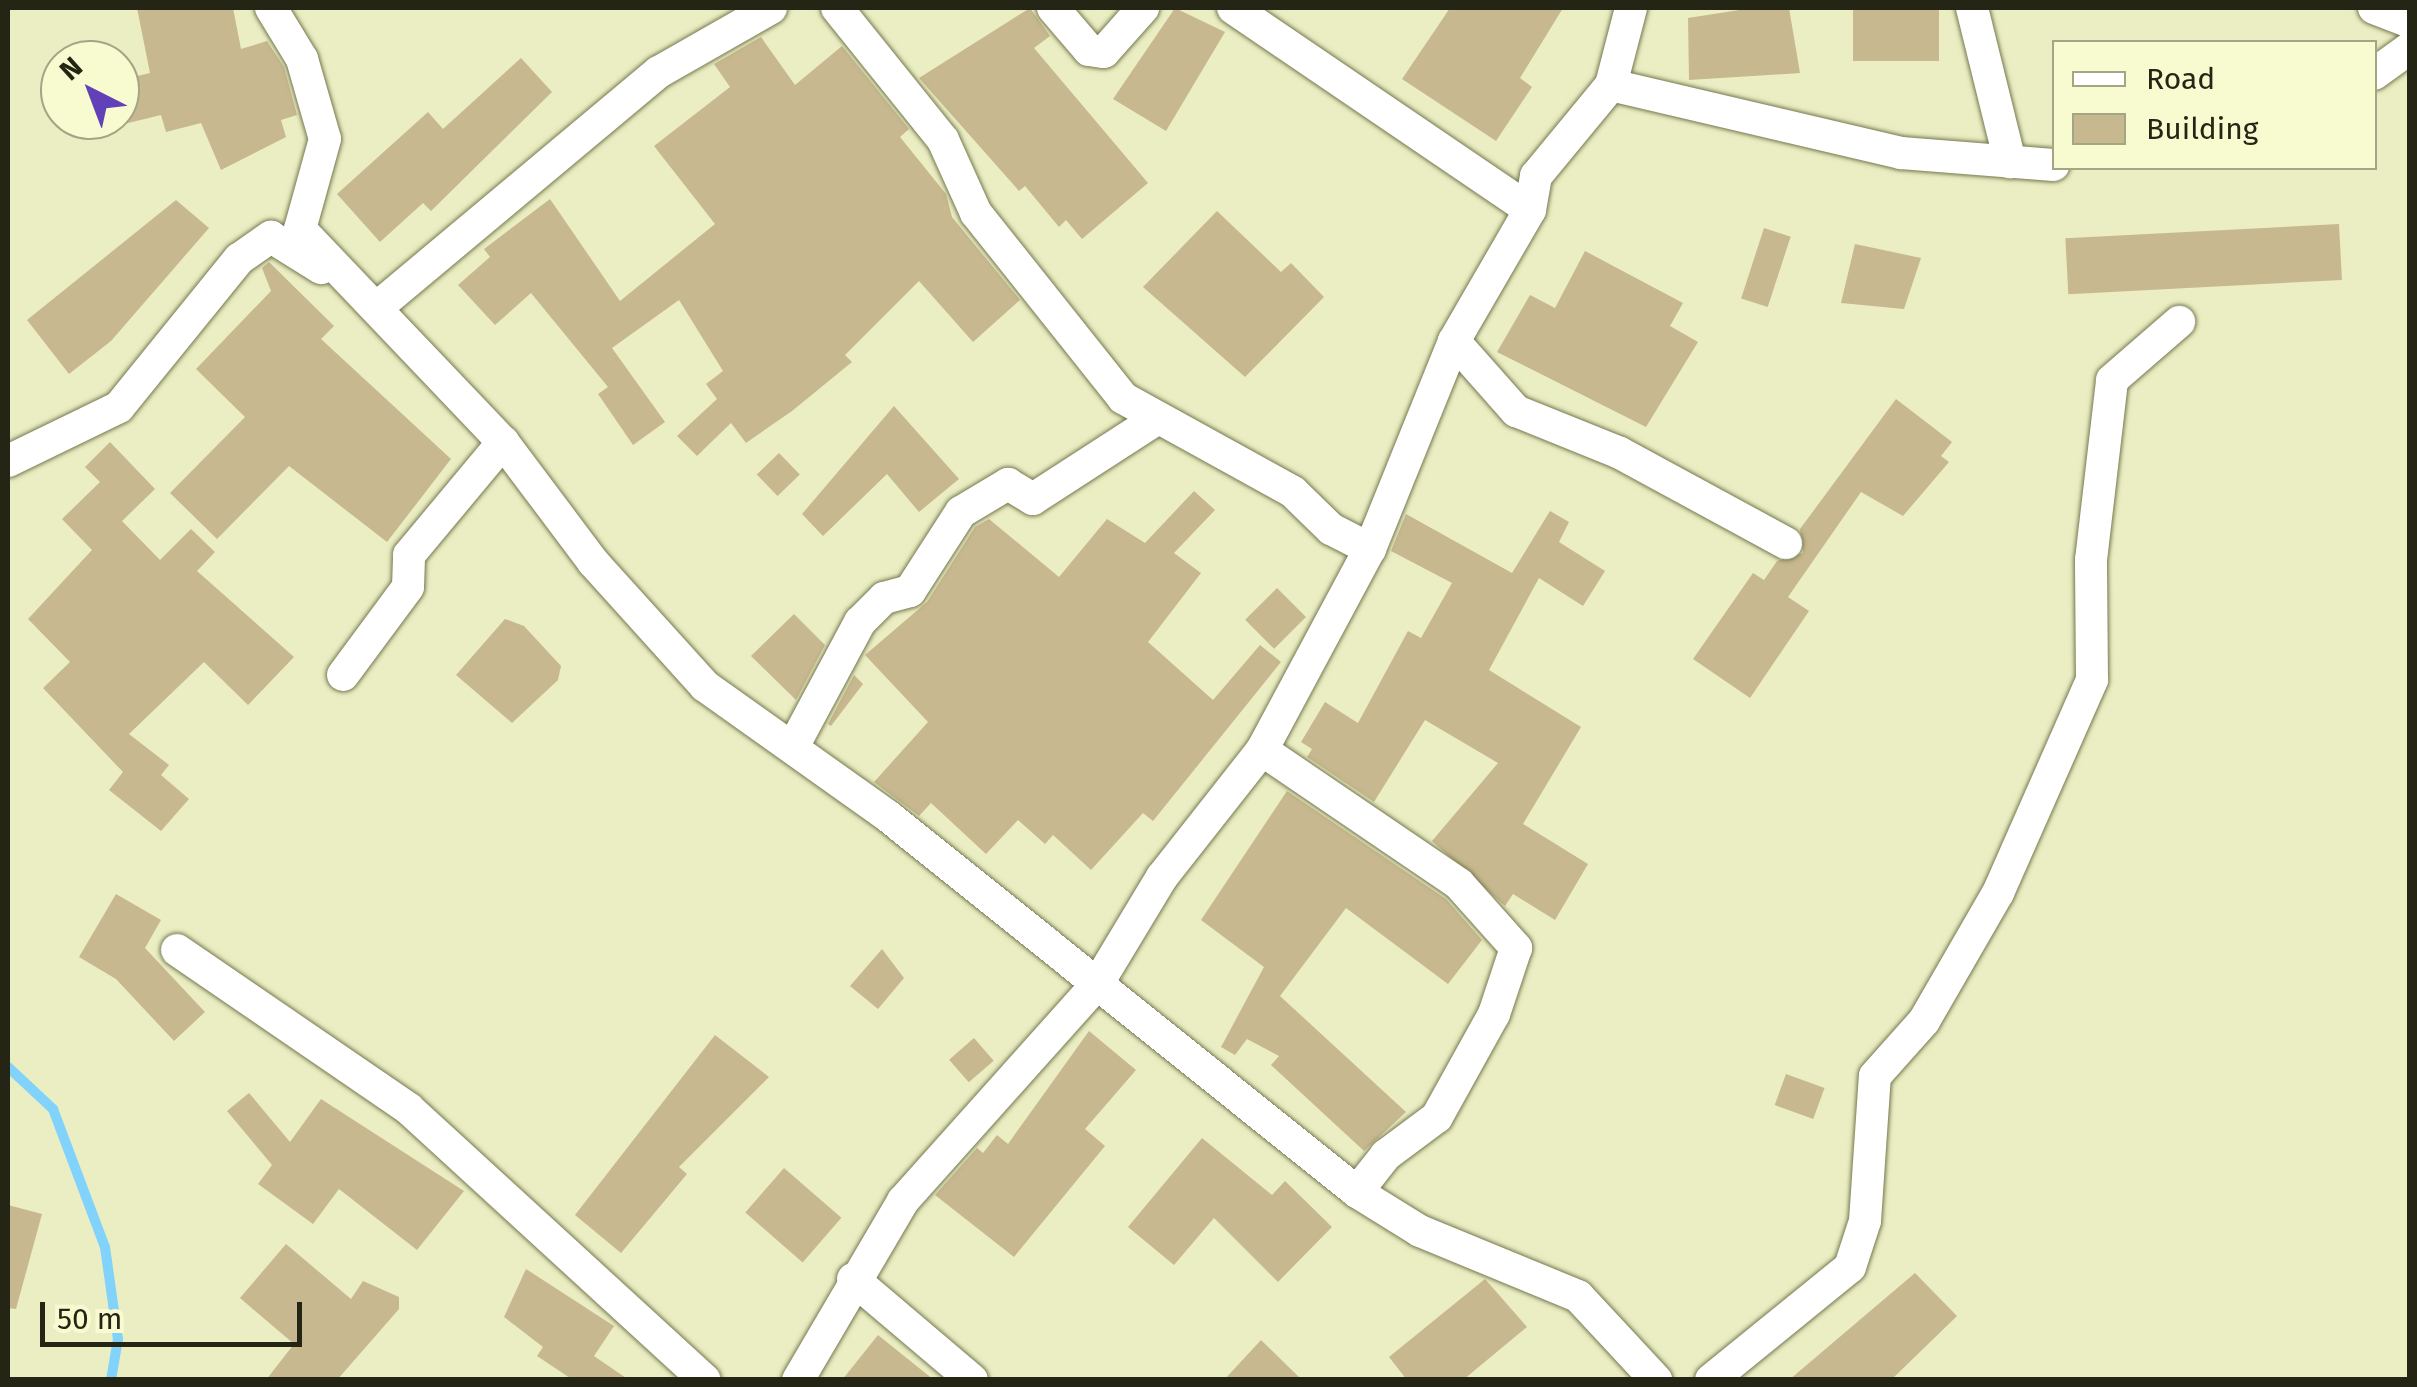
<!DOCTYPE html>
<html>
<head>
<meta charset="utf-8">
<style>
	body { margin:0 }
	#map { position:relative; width:2417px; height:1387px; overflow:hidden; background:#ebeec2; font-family:"Fira Sans",sans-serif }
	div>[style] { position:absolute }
	.stream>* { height:10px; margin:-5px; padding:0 5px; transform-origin:5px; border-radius:5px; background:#81d3fb }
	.building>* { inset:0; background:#c7b88f; transform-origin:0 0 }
	.roads { filter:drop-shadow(0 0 2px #767850) drop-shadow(0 0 2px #767850) }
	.street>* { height:32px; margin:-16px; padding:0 16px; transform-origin:16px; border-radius:16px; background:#fff }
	span { translate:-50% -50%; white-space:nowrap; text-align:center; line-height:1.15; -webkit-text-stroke:8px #f8fbcf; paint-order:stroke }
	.frame { position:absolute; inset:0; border:10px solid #242514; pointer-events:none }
	.legend { position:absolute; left:2052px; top:40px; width:325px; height:130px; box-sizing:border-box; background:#f8fbcf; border:2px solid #a3a584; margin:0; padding:12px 18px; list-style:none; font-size:30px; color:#242514 }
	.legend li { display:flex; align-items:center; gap:20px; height:50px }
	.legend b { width:50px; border:2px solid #a3a584 }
	.north { position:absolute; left:40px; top:40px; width:100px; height:100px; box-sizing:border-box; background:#f8fbcf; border:2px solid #a3a584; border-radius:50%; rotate:318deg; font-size:28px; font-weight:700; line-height:40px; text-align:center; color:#242514 }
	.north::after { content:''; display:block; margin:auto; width:35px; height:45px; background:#6140b8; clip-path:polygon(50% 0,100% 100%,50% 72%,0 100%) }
	.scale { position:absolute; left:40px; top:1302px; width:262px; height:45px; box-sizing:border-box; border:5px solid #242514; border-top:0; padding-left:12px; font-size:30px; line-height:35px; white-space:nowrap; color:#242514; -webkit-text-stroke:8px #f8fbcf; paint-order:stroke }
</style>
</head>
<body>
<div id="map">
	<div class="stream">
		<div style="left:8px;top:1067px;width:62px;rotate:43deg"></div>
		<div style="left:53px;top:1109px;width:147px;rotate:69.4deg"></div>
		<div style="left:105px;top:1247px;width:93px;rotate:82deg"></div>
		<div style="left:118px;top:1339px;width:42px;rotate:99.7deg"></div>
	</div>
	<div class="building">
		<div style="clip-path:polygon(137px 8px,233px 8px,241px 49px,267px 41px,284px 67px,297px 115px,281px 120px,286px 137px,221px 170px,201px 123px,166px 132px,161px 115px,120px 125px,120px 80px,150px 73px)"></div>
		<div style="clip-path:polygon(1030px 8px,1050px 36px,1034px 48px,1148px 183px,1082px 239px,1066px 220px,1059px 227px,1025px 186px,1019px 191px,919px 78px)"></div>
		<div style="clip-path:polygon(1175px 8px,1225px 32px,1166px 131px,1113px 99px)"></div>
		<div style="clip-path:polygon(1450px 8px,1563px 8px,1520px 78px,1532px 87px,1496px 141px,1402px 79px)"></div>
		<div style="clip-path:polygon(1752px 8px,1789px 8px,1800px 73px,1689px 80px,1688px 18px)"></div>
		<div style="left:1853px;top:8px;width:86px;height:53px"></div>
		<div style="clip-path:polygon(761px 37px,795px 85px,842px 46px,909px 129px,900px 137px,946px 194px,952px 217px,1020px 300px,973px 342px,919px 281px,845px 355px,852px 362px,792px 411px,746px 443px,731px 423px,697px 456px,677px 436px,717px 399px,706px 384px,723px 371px,679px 300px,612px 348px,665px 422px,633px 445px,598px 394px,608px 387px,531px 293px,495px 325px,458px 285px,490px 257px,484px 249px,550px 199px,620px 301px,715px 224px,654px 146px,730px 87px,714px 64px)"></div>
		<div style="clip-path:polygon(521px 58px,552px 92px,431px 211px,423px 203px,380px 242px,337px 194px,428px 112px,443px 129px)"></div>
		<div style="clip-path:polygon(176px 200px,209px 228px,111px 341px,69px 374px,27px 320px)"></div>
		<div style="clip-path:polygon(1217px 211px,1281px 272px,1291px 263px,1324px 297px,1245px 377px,1143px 287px)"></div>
		<div style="left:2339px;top:224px;width:56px;height:274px;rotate:87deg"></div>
		<div style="left:1764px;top:228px;width:28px;height:74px;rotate:18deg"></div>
		<div style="clip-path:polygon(1855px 244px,1921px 258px,1904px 309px,1841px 303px)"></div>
		<div style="clip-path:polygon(1585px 251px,1683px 303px,1670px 326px,1698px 342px,1646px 427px,1497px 352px,1530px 295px,1555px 308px)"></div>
		<div style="clip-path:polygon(269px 262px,334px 326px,321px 339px,451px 459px,387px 542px,289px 466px,217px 539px,170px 493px,245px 417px,196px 369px,271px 291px,262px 268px)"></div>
		<div style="clip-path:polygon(1896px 399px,1952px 442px,1941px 456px,1949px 462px,1903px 516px,1861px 492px,1788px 597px,1809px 611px,1750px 698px,1693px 659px,1753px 573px,1764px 580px,1777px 561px,1803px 553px,1800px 529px)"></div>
		<div style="clip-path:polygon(894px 406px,959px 479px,919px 512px,887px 474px,823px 536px,802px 514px)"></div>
		<div style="clip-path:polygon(110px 442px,155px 489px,122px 521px,160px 560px,191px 529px,215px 552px,197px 571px,294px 657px,248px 705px,204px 662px,129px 734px,169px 765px,161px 775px,189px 799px,161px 831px,109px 790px,123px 772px,43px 688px,70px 662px,28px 619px,92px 550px,62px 519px,100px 482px,85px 467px)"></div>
		<div style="left:779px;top:453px;width:30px;height:31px;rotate:46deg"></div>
		<div style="clip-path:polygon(1194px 491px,1215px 510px,1174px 553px,1201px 573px,1148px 642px,1213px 700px,1260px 645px,1281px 662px,1153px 821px,1143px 813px,1091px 870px,1053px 835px,1045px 844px,1018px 820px,986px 854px,931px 803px,919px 816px,874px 782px,928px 722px,865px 655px,927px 602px,975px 527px,989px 519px,1059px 577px,1107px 519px,1145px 543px)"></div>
		<div style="clip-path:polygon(1550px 511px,1569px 522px,1559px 542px,1605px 571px,1583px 606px,1539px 578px,1489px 670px,1581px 727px,1523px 824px,1588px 864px,1555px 920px,1513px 894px,1505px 906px,1432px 841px,1498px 763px,1425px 720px,1374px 802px,1307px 757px,1312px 749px,1301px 742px,1325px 702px,1358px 723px,1408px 631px,1421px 638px,1452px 583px,1391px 551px,1406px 514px,1512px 573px)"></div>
		<div style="left:1277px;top:588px;width:41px;height:45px;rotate:45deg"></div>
		<div style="clip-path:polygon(794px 614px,825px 645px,796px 700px,751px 656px)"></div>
		<div style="clip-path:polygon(505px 619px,524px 626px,561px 666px,558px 680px,512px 723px,456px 675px)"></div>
		<div style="clip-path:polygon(854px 675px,863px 684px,831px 726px,828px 724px)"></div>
		<div style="clip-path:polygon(1287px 791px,1446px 899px,1482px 940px,1448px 984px,1346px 908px,1280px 996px,1406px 1112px,1364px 1151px,1271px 1065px,1279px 1056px,1247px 1039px,1235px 1055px,1221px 1047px,1264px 967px,1201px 920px)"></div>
		<div style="clip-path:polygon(116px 894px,161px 920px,145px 948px,205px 1012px,174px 1041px,116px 979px,79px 957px)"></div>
		<div style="clip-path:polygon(882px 949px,904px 978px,878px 1009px,850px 986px)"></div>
		<div style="clip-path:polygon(1089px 1031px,1136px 1070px,1085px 1129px,1105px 1146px,1014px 1257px,935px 1195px,977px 1148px,983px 1153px,997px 1135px,1008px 1144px)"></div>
		<div style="clip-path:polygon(715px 1035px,769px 1077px,679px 1167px,687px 1174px,621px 1253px,575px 1215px)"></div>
		<div style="left:974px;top:1038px;width:30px;height:33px;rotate:49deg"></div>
		<div style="left:1786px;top:1074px;width:41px;height:33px;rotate:20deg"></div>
		<div style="clip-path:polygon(249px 1093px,290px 1142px,321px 1099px,464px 1191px,417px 1250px,339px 1189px,313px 1224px,258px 1184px,272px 1165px,227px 1111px)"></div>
		<div style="clip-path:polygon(1202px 1138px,1272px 1195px,1285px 1181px,1332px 1227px,1278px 1282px,1214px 1218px,1174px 1265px,1128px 1227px)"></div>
		<div style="left:784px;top:1168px;width:76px;height:59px;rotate:41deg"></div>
		<div style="clip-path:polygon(8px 1205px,42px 1214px,16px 1309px,8px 1308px)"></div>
		<div style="clip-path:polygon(286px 1244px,351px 1299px,363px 1281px,399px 1297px,399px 1309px,337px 1380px,266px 1380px,294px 1344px,240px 1298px)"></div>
		<div style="clip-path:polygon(526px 1269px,614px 1326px,594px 1356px,629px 1380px,573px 1380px,537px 1356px,543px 1347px,504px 1317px)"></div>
		<div style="clip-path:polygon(1915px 1273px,1957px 1316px,1891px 1380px,1789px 1380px)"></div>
		<div style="clip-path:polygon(1485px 1279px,1527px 1327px,1463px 1380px,1407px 1380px,1389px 1357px)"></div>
		<div style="clip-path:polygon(878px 1335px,934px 1380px,842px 1380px)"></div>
		<div style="clip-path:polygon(1261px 1340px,1302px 1380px,1224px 1380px)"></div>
	</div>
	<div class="roads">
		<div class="street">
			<div style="left:271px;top:8px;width:60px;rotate:58.7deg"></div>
			<div style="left:302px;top:59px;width:83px;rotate:74deg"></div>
			<div style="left:325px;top:139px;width:93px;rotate:105.5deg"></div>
			<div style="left:300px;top:229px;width:294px;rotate:46.4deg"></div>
			<div style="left:503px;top:442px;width:150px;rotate:53.1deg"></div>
			<div style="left:593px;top:562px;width:167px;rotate:47.9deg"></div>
			<div style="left:705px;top:686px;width:226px;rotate:35.4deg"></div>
			<div style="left:889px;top:817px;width:600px;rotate:38.7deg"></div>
			<div style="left:1357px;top:1192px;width:74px;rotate:31.8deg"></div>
			<div style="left:1420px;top:1231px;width:171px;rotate:22.4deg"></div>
			<div style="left:1578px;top:1296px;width:115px;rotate:47.1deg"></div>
			<div style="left:837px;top:8px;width:169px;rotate:51.2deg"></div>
			<div style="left:943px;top:140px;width:80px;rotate:65.7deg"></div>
			<div style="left:976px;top:213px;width:236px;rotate:51.5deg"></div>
			<div style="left:1123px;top:398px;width:194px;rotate:28.9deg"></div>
			<div style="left:1293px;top:492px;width:53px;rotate:44.2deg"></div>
			<div style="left:1331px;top:529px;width:44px;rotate:27.1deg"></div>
			<div style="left:1053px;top:8px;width:55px;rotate:49.4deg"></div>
			<div style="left:1089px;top:50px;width:15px;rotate:8deg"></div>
			<div style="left:1104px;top:52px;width:59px;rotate:-48.4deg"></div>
			<div style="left:1233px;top:8px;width:359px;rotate:34.2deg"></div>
			<div style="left:1972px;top:8px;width:159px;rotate:76.1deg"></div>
			<div style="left:2374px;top:8px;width:39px;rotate:21deg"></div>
			<div style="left:2374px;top:74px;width:44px;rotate:-35.8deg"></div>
			<div style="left:1611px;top:85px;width:298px;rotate:13.2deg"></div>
			<div style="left:1901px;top:153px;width:153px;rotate:4.5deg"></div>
			<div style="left:380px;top:305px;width:363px;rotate:-39.9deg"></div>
			<div style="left:659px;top:72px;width:129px;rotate:-29.7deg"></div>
			<div style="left:1454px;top:341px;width:94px;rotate:48.5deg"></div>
			<div style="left:1516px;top:411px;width:112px;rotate:22deg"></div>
			<div style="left:1620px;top:453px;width:189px;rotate:28.5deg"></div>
			<div style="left:8px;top:461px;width:123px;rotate:-25.9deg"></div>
			<div style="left:119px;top:407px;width:191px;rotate:-51deg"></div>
			<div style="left:239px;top:259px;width:39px;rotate:-35deg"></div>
			<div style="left:271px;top:237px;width:59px;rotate:31.8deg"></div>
			<div style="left:343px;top:675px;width:109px;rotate:-53.5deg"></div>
			<div style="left:408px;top:587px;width:32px;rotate:-88deg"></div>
			<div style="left:409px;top:555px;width:147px;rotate:-50.2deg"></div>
			<div style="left:794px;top:745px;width:140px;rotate:-61.8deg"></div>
			<div style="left:860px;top:622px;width:34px;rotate:-45deg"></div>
			<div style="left:884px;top:598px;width:27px;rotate:-15deg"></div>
			<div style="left:910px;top:591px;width:94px;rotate:-57.2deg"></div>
			<div style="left:961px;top:512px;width:55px;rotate:-30.8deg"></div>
			<div style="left:1008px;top:484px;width:29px;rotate:31deg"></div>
			<div style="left:1033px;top:499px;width:142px;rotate:-32.9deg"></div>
			<div style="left:1262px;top:750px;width:238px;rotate:34.2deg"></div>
			<div style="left:1459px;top:884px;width:86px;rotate:48.3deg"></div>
			<div style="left:1516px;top:948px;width:70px;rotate:108.4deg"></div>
			<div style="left:1494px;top:1014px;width:118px;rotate:119deg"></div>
			<div style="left:1437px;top:1117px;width:64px;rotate:143.3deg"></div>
			<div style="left:1386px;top:1155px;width:47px;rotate:128.1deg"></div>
			<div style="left:177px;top:950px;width:281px;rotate:34.4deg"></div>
			<div style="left:409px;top:1109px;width:401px;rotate:42.5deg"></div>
			<div style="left:853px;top:1279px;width:156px;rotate:40.3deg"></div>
			<div style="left:798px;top:1380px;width:208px;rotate:-59.6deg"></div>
			<div style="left:903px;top:1201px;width:292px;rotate:-48.2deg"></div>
			<div style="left:1098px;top:983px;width:124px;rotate:-58.9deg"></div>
			<div style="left:1162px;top:877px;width:162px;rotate:-51.8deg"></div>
			<div style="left:1262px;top:750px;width:228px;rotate:-61.8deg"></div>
			<div style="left:1370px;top:549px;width:224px;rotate:-68deg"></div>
			<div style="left:1454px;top:341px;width:151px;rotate:-59.9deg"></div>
			<div style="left:1530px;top:210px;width:35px;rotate:-80deg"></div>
			<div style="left:1536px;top:176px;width:118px;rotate:-50.5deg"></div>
			<div style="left:1611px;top:85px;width:80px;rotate:-75.4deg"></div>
			<div style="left:1711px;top:1380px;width:179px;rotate:-39.1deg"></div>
			<div style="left:1850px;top:1267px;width:48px;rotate:-71.9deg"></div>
			<div style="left:1865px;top:1221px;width:145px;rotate:-86.1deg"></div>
			<div style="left:1875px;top:1076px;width:74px;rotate:-48.3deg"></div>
			<div style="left:1924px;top:1021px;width:148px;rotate:-60deg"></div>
			<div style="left:1998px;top:893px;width:233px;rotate:-66.2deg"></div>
			<div style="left:2092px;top:680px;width:120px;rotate:-90.5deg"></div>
			<div style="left:2091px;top:560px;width:181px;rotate:-83.3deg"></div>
			<div style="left:2112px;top:380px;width:89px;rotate:-40.9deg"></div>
		</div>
	</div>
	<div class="frame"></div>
	<ul class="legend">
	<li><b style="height:12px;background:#fff"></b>Road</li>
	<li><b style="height:28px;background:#c7b88f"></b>Building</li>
	</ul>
	<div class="north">N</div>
	<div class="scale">50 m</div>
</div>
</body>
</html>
